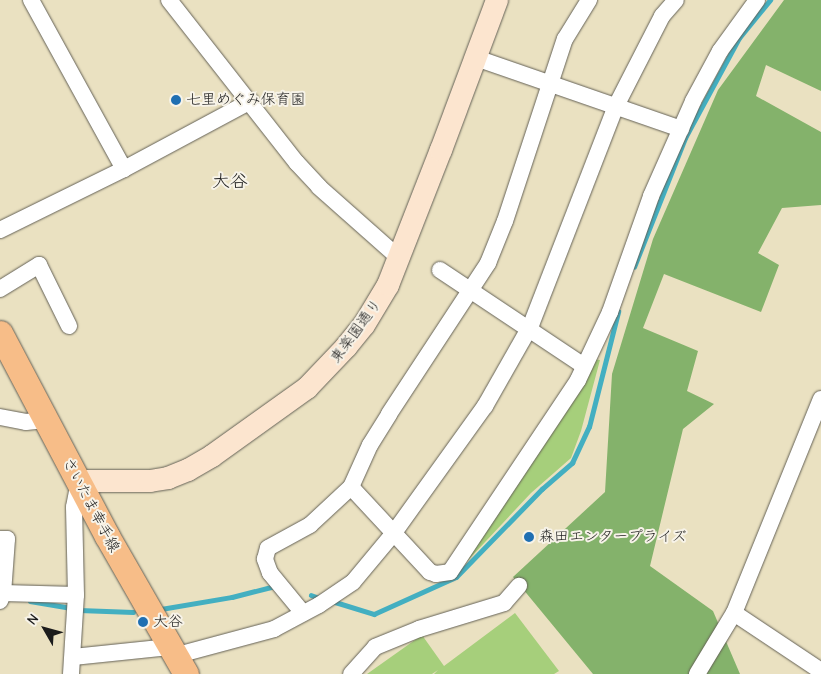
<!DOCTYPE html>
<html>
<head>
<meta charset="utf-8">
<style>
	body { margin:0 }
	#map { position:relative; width:821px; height:674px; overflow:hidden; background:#eae1c1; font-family:"Comic Neue","Klee One",sans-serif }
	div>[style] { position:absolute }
	.green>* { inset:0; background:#a6cf7b }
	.forest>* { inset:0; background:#84b26b }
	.stream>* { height:4.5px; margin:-2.25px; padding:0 2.25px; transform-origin:2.25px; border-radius:2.25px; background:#43afc1 }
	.roads { filter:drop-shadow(0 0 1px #646156) drop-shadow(0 0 1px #646156) }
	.street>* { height:16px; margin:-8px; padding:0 8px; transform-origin:8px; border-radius:8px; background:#fff }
	.secondary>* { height:22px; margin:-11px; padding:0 11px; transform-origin:11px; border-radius:11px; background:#fce5cf }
	.primary>* { height:25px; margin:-12.5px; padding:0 12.5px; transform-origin:12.5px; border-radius:12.5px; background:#f7bd88 }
	.dots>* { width:14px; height:14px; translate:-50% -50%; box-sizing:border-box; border:2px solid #f7f3e8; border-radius:50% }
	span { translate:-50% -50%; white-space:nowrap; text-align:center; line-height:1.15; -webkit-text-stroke:4px #f7f3e8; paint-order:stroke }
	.poi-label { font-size:15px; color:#1c1c1c }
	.left { translate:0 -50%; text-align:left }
	.street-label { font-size:15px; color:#1c1c1c }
	.quarter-label { font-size:18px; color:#1c1c1c }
	.north { position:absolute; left:20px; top:604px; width:50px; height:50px; -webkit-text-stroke:4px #f7f3e8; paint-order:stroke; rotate:308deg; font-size:14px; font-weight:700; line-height:20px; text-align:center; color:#1c1c1c }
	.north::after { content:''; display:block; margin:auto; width:18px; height:22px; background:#1c1c1c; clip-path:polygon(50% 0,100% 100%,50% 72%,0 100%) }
</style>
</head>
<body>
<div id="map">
	<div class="green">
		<div style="clip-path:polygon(593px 359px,600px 360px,581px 431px,571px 458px,531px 493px,455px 574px)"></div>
		<div style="clip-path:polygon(515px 613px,559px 671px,554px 674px,434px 674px,438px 670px,432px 674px,367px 674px,422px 635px,444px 666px)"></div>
	</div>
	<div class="forest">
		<div style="clip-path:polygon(784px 0,821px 0,821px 91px,766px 65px,756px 96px,821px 132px,821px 205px,782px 208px,758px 253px,779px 265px,761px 312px,664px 274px,643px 328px,698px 351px,687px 391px,714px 404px,683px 429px,650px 566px,713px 611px,740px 674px,593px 674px,513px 577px,605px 492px,612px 374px,653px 239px,718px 90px)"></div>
	</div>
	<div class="stream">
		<div style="left:634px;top:267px;width:139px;rotate:-68.4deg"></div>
		<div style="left:685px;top:138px;width:114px;rotate:-61.6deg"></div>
		<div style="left:739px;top:38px;width:49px;rotate:-50.8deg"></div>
		<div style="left:311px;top:595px;width:12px;rotate:20deg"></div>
		<div style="left:30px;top:601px;width:43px;rotate:9.5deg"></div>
		<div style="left:332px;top:601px;width:44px;rotate:17.2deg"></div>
		<div style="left:374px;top:614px;width:90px;rotate:-24.3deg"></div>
		<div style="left:456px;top:577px;width:123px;rotate:-45.7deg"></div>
		<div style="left:542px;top:489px;width:40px;rotate:-41deg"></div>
		<div style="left:572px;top:463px;width:40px;rotate:-65deg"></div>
		<div style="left:589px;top:427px;width:119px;rotate:-75.8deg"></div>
		<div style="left:161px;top:609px;width:72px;rotate:-9.6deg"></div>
		<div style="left:232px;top:597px;width:44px;rotate:-14.3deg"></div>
		<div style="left:79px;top:610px;width:54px;rotate:2.1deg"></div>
	</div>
	<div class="roads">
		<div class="street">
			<div style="left:31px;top:0;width:193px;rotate:61.2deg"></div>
			<div style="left:169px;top:0;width:207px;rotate:51.9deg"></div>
			<div style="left:297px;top:163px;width:33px;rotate:47deg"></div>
			<div style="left:319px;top:187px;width:107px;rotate:41.6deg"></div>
			<div style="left:476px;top:58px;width:217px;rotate:19.1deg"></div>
			<div style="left:0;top:230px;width:138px;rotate:-26.2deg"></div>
			<div style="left:124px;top:169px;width:144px;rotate:-28.2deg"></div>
			<div style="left:440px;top:270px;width:173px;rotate:33.7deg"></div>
			<div style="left:0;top:289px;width:46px;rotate:-31.6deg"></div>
			<div style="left:39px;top:265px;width:68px;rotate:63.8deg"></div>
			<div style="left:0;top:417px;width:26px;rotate:11deg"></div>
			<div style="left:26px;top:422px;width:19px;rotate:-6deg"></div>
			<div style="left:351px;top:487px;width:116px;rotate:47.1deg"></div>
			<div style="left:430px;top:572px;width:6px;rotate:18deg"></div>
			<div style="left:436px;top:574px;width:14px;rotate:-8deg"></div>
			<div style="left:450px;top:572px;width:231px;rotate:-56.3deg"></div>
			<div style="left:578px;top:380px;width:75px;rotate:-64.8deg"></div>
			<div style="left:610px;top:312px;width:123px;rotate:-70.5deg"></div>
			<div style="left:651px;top:196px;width:104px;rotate:-66.1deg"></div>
			<div style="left:693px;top:101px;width:57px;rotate:-61.6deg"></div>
			<div style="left:720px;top:51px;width:63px;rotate:-54deg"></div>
			<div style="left:0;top:539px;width:7px"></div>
			<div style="left:7px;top:539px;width:54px;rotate:94.2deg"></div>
			<div style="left:0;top:601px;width:9px;rotate:-69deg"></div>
			<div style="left:3px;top:593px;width:73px;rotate:1.6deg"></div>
			<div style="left:303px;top:613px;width:52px;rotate:-129.5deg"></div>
			<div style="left:270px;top:573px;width:15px;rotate:-110deg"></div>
			<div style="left:265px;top:559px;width:11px;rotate:-75deg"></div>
			<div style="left:268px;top:548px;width:48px;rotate:-28.7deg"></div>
			<div style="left:310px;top:525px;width:56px;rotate:-42.8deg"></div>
			<div style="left:351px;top:487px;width:46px;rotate:-65.7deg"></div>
			<div style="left:370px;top:445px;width:36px;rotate:-58deg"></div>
			<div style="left:389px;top:414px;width:181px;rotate:-56.7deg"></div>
			<div style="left:488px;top:263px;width:45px;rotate:-68deg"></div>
			<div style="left:505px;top:221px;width:192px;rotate:-71.8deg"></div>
			<div style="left:565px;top:39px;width:46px;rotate:-58.4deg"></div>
			<div style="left:734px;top:613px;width:105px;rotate:33.7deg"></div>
			<div style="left:174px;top:656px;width:104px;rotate:-15.1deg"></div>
			<div style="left:274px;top:629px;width:51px;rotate:-28.1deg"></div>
			<div style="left:319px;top:605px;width:41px;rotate:-34.1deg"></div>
			<div style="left:353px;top:582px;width:62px;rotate:-50.2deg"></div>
			<div style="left:393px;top:534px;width:158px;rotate:-54.3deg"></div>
			<div style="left:485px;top:406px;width:93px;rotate:-60.4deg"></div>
			<div style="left:531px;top:325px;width:235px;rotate:-68.8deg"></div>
			<div style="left:616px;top:106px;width:101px;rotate:-62.9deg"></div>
			<div style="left:662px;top:16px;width:21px;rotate:-49deg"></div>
			<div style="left:73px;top:657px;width:97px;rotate:-5.9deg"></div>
			<div style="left:71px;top:674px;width:79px;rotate:-86.4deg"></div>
			<div style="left:76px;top:595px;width:88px;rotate:-91.3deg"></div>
			<div style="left:74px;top:507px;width:25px;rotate:-79deg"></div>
			<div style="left:351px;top:674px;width:36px;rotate:-48deg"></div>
			<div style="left:375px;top:647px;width:48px;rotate:-22.2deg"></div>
			<div style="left:419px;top:629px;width:89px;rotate:-17deg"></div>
			<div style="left:504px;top:603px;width:23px;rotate:-49deg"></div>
			<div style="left:697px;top:674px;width:71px;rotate:-58.8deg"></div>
			<div style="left:734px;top:613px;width:231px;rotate:-67.9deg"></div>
		</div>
		<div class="secondary">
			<div style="left:79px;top:481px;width:71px"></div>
			<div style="left:150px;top:481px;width:18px;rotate:-9deg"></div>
			<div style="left:168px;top:478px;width:22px;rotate:-22deg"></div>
			<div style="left:188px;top:470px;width:28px;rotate:-30deg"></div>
			<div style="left:212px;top:456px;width:117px;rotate:-35.6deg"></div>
			<div style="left:307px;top:388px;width:57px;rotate:-46.4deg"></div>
			<div style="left:346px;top:347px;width:28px;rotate:-51deg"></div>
			<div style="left:364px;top:325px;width:47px;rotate:-59deg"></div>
			<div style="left:388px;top:285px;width:145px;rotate:-68.6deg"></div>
			<div style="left:441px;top:150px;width:160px;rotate:-69.5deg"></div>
		</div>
		<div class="primary">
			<div style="left:0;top:333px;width:229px;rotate:62.2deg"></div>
			<div style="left:107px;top:536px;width:159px;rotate:60.2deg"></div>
		</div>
	</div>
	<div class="dots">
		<div style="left:176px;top:100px;background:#1f6fb2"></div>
		<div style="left:529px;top:537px;background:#1f6fb2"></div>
		<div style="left:143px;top:622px;background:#1f6fb2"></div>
	</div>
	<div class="poi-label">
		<span class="left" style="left:186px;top:100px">七里めぐみ保育園</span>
		<span class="left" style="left:539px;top:537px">森田エンタープライズ</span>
		<span class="left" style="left:153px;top:622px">大谷</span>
	</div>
	<div class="street-label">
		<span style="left:356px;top:331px;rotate:-54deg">東楽園通り</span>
		<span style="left:91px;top:505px;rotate:62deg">さいたま幸手線</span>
	</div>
	<div class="quarter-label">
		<span style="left:230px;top:182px">大谷</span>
	</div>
	<div class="north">N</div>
</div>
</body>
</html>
